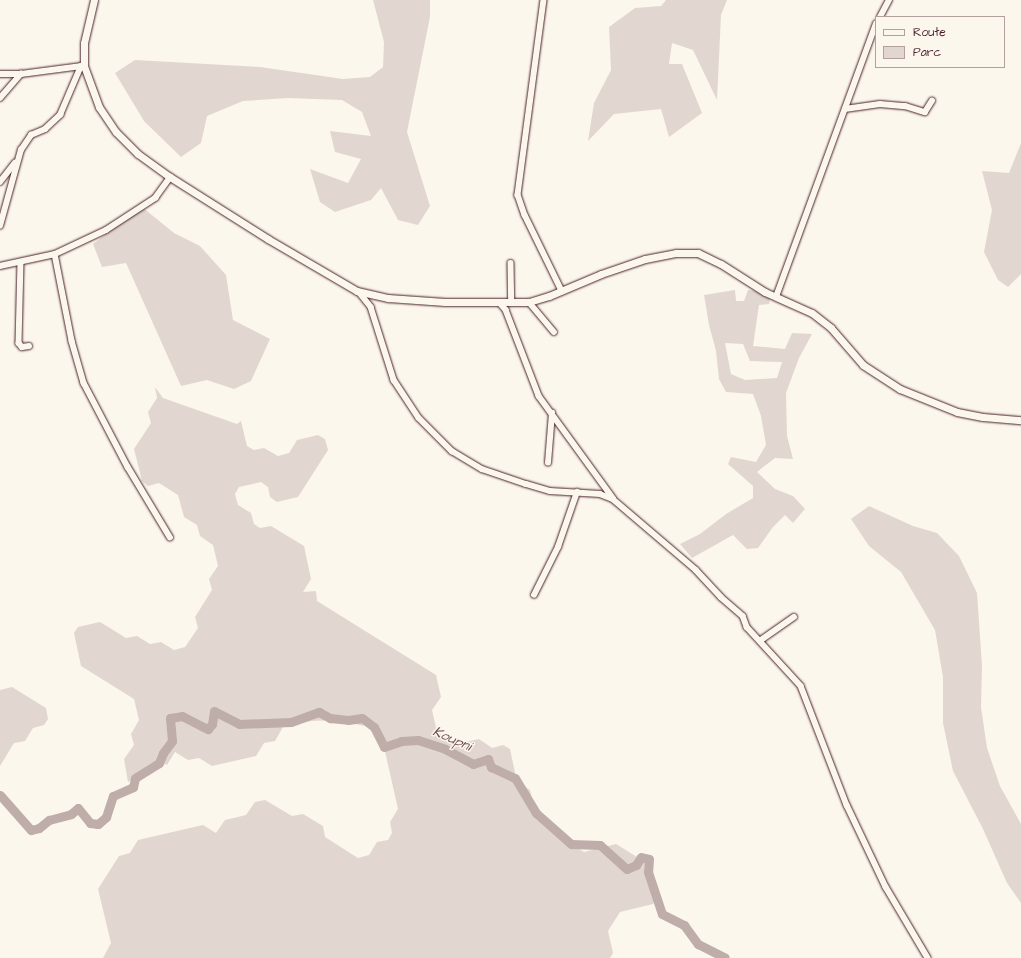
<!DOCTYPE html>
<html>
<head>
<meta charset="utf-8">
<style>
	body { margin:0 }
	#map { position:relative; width:1021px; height:958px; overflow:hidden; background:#fbf7ec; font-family:"Architects Daughter",sans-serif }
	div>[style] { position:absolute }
	.green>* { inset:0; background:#e2d7d0 }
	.river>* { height:9px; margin:-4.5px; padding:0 4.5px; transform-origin:4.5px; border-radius:4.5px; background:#bfadaa }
	.roads { filter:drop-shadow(0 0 1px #4a1f2b) drop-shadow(0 0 1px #4a1f2b) }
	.minor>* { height:5.5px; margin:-2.75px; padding:0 2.75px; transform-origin:2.75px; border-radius:2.75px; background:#fbf7ec }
	.tertiary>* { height:7px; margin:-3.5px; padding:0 3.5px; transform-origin:3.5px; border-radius:3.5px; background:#fbf7ec }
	span { translate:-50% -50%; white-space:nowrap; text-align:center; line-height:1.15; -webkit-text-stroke:3px #fbf7ec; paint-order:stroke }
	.water-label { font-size:14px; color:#6d4a51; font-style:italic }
	.legend { position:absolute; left:875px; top:16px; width:130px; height:52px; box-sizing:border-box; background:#fbf7ec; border:1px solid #b4a19f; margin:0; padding:5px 7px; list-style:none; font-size:12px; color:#4a1f2b }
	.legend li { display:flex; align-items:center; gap:8px; height:20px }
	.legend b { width:20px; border:1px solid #b4a19f }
</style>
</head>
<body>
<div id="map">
	<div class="green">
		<div style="clip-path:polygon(373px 0,430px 0,430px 17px,407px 132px,430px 206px,418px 225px,398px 220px,381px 188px,371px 200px,335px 212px,320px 202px,310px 169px,348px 183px,361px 159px,335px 152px,330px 131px,371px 136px,362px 112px,342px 100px,288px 98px,243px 101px,207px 116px,201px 143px,181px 157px,144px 121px,115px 73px,135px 60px,260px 67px,343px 79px,370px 77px,383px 67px,384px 42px)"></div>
		<div style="clip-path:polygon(666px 0,727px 0,721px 15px,717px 100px,693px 50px,672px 43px,669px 64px,682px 64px,702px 113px,669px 137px,661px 109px,614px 114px,588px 141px,594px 103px,611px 70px,609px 27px,635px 8px,661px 6px)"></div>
		<div style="clip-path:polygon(1021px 143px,1021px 274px,1008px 287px,998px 280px,984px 252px,992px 210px,982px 171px,1009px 173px)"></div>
		<div style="clip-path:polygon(142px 207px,174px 233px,200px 246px,226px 275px,233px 320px,270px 339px,251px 381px,234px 389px,207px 380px,181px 386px,126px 263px,102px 267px,93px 244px)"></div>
		<div style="clip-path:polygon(evenodd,735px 290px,736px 301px,744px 301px,748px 290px,771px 292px,769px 304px,759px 305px,753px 346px,785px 349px,792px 333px,812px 334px,799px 358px,786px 393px,787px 436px,793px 459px,775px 458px,757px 472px,775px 489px,793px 496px,805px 509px,793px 523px,785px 515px,773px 527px,758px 548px,747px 549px,733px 535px,692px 558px,680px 544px,700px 534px,726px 514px,753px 498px,753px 486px,728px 464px,731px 457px,756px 462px,766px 445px,761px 416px,753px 394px,726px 392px,719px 379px,716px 351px,709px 325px,704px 295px,735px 290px,725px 343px,743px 344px,750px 361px,782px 362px,777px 378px,745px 380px,731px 374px,725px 343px)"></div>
		<div style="clip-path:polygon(155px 387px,163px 398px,237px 424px,241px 421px,247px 446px,254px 450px,264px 448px,278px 456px,289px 453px,297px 440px,318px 435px,325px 439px,328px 450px,298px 497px,277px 502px,270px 497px,268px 487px,261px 482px,239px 487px,235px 494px,238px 505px,251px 513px,254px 524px,260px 528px,271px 526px,304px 546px,311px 579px,303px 592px,316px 591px,317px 601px,436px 675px,441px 697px,432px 710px,437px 732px,457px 744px,479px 739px,492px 748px,503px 745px,510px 749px,517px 782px,530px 790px,535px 812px,548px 820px,551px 831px,584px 852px,616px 844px,650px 865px,657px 897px,653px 904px,620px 912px,608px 931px,613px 953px,610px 958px,103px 958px,111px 943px,98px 889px,119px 856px,130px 853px,138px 840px,203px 825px,216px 833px,225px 820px,246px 815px,255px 802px,265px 800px,292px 816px,303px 814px,323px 826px,325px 837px,358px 858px,369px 855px,377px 842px,388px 840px,392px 833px,390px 822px,398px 809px,381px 734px,362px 722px,364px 726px,338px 720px,311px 721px,283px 727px,275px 741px,264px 743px,256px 756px,212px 766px,199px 758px,188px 760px,175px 752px,167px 765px,159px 761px,157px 765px,128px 782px,124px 759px,134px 745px,131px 734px,139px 720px,134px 699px,81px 666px,74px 633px,78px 627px,100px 622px,126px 638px,137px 636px,150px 644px,161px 642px,174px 650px,185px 647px,198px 628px,195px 617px,212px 590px,209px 579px,218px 566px,213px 545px,200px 536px,197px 525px,184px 517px,178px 495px,159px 483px,148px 486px,142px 481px,134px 449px,151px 423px,148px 412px,157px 398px)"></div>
		<div style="clip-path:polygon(869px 506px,913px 526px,937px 533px,959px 556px,977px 593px,982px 666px,981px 707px,987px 748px,1000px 786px,1021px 824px,1021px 903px,1007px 883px,983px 829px,953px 771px,943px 723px,943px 677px,935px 630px,901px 572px,869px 546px,851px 519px)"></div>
		<div style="clip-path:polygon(12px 687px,46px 708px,48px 719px,44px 725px,33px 728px,25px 741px,14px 743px,0 766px,0 690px)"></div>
	</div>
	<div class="river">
		<div style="left:0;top:795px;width:47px;rotate:48.5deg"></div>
		<div style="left:31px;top:830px;width:8px;rotate:-14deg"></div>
		<div style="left:39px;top:828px;width:13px;rotate:-39deg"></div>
		<div style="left:49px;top:820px;width:23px;rotate:-15deg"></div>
		<div style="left:71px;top:814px;width:9px;rotate:-41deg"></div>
		<div style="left:78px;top:808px;width:19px;rotate:51deg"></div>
		<div style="left:90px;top:823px;width:8px;rotate:7deg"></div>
		<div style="left:98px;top:824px;width:11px;rotate:-41deg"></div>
		<div style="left:106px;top:817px;width:22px;rotate:-72deg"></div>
		<div style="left:113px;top:796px;width:22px;rotate:-24deg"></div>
		<div style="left:133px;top:787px;width:9px;rotate:-77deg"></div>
		<div style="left:135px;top:778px;width:28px;rotate:-32deg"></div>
		<div style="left:159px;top:763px;width:11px;rotate:-68deg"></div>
		<div style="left:163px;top:753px;width:15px;rotate:-53deg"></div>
		<div style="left:172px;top:741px;width:23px;rotate:-95deg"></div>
		<div style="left:170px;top:718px;width:12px;rotate:-9deg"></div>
		<div style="left:182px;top:716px;width:29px;rotate:27deg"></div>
		<div style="left:208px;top:729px;width:6px;rotate:-51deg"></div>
		<div style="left:212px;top:724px;width:13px;rotate:-81deg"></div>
		<div style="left:214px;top:711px;width:28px;rotate:27deg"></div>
		<div style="left:239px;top:724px;width:52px;rotate:-2.2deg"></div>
		<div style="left:291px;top:722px;width:30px;rotate:-20deg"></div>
		<div style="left:319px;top:712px;width:13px;rotate:29deg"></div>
		<div style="left:330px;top:718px;width:18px;rotate:6deg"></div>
		<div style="left:348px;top:720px;width:14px;rotate:-8deg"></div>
		<div style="left:362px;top:718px;width:15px;rotate:37deg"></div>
		<div style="left:374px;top:727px;width:22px;rotate:63deg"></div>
		<div style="left:384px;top:747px;width:18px;rotate:-19deg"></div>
		<div style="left:401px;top:741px;width:17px;rotate:-3deg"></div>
		<div style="left:418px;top:740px;width:28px;rotate:18deg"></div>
		<div style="left:445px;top:749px;width:32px;rotate:28deg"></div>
		<div style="left:473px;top:764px;width:16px;rotate:-18deg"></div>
		<div style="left:488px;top:759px;width:9px;rotate:69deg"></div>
		<div style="left:491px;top:767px;width:26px;rotate:25deg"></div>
		<div style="left:515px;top:778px;width:41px;rotate:59deg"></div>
		<div style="left:536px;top:813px;width:47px;rotate:41.5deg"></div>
		<div style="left:571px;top:844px;width:29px;rotate:2deg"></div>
		<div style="left:600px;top:845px;width:36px;rotate:42deg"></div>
		<div style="left:627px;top:869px;width:10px;rotate:-24deg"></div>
		<div style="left:636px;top:865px;width:9px;rotate:-58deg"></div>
		<div style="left:641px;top:857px;width:8px;rotate:14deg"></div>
		<div style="left:649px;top:859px;width:13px;rotate:94deg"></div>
		<div style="left:648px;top:872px;width:44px;rotate:71.6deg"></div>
		<div style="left:662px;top:914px;width:25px;rotate:27deg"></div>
		<div style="left:684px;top:925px;width:24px;rotate:54deg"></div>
		<div style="left:698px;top:944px;width:30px;rotate:27deg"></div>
	</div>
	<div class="roads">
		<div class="minor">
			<div style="left:544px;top:0;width:197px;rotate:97.6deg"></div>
			<div style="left:518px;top:195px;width:21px;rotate:71deg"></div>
			<div style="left:525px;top:215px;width:85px;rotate:64deg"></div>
			<div style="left:880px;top:17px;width:19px;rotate:-62deg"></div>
			<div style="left:0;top:74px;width:21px"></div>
			<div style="left:21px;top:74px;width:63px;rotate:-7.4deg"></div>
			<div style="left:0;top:98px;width:32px;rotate:-49deg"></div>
			<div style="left:845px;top:109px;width:35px;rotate:-8deg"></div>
			<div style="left:880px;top:104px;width:25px;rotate:5deg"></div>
			<div style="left:905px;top:106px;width:21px;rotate:17deg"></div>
			<div style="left:925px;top:112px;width:13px;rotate:-58deg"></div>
			<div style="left:0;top:182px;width:24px;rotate:-52deg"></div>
			<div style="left:0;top:226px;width:79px;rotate:-74.6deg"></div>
			<div style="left:21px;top:150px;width:18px;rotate:-56deg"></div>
			<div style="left:31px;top:135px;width:15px;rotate:-23deg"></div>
			<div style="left:45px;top:129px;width:21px;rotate:-43deg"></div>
			<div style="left:60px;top:115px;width:53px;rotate:-66.8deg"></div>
			<div style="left:55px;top:254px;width:89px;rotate:78.9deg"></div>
			<div style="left:72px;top:341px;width:44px;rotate:74.1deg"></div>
			<div style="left:84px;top:383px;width:95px;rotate:62.4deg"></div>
			<div style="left:128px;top:467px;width:82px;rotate:59deg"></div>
			<div style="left:21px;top:262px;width:81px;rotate:91.4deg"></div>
			<div style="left:19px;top:343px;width:5px;rotate:53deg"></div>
			<div style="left:22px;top:347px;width:7px;rotate:-8deg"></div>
			<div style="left:511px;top:263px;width:39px;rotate:89deg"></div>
			<div style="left:0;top:266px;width:56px;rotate:-12.3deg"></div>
			<div style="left:55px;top:254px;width:56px;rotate:-25.2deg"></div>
			<div style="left:106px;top:230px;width:59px;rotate:-33.1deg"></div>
			<div style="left:155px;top:198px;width:26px;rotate:-54deg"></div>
			<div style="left:359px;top:292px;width:19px;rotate:51deg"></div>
			<div style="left:371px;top:307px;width:77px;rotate:72.5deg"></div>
			<div style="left:394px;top:380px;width:45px;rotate:56.7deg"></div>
			<div style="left:419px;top:418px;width:47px;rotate:45deg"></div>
			<div style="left:452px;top:451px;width:35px;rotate:31deg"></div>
			<div style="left:482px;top:469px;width:46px;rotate:18.8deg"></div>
			<div style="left:526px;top:484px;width:25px;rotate:16deg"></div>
			<div style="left:550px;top:491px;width:50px;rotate:3.4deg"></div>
			<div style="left:600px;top:494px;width:14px;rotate:21deg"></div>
			<div style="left:613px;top:499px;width:109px;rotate:40.5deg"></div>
			<div style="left:696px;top:570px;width:37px;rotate:47deg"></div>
			<div style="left:721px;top:597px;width:29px;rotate:41deg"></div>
			<div style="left:743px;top:616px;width:12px;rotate:70deg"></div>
			<div style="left:747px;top:627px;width:80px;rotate:47.5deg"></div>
			<div style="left:801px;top:686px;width:128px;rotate:68.9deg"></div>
			<div style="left:847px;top:805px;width:91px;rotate:64.6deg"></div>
			<div style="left:886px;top:887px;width:82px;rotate:59.4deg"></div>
			<div style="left:776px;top:297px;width:291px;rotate:-69.9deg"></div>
			<div style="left:529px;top:302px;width:39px;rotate:50deg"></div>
			<div style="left:500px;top:303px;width:9px;rotate:49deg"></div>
			<div style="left:506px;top:310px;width:92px;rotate:69deg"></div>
			<div style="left:539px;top:396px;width:126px;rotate:54deg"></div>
			<div style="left:548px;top:463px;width:50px;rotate:-85.4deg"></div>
			<div style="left:534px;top:595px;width:54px;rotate:-63.4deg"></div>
			<div style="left:558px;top:547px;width:58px;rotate:-70.9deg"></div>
			<div style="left:761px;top:640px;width:40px;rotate:-34.9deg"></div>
		</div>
		<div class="tertiary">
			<div style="left:94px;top:0;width:44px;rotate:103.1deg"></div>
			<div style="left:84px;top:43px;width:23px;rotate:90deg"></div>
			<div style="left:84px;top:66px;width:44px;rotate:69.9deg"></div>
			<div style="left:99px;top:107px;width:30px;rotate:56deg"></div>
			<div style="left:116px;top:132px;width:31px;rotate:45deg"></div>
			<div style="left:138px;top:154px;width:39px;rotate:36deg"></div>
			<div style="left:170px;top:177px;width:116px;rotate:32.3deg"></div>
			<div style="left:268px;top:239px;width:103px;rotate:30.3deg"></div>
			<div style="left:357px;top:291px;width:32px;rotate:13deg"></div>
			<div style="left:388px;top:298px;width:57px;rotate:4deg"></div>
			<div style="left:445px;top:302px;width:84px"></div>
			<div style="left:529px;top:302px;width:21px;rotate:-17deg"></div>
			<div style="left:549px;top:296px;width:56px;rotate:-22.9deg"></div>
			<div style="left:601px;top:274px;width:46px;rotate:-18.8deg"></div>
			<div style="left:645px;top:259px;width:32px;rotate:-11deg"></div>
			<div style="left:676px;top:253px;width:22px"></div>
			<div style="left:698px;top:253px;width:25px;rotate:26deg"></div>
			<div style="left:721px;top:264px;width:52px;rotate:32.5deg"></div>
			<div style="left:765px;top:292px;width:51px;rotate:24.1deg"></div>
			<div style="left:812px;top:313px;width:24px;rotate:38deg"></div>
			<div style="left:831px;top:328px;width:49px;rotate:49.1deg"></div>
			<div style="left:863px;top:365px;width:44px;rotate:33deg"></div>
			<div style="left:900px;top:389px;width:61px;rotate:22deg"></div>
			<div style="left:957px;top:412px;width:26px;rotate:11deg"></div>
			<div style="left:983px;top:417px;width:38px;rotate:5deg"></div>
		</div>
	</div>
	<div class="water-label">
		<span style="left:452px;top:739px;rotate:24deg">Koupni</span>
	</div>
	<ul class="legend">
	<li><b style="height:5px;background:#fbf7ec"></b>Route</li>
	<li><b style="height:11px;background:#e2d7d0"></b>Parc</li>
	</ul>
</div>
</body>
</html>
